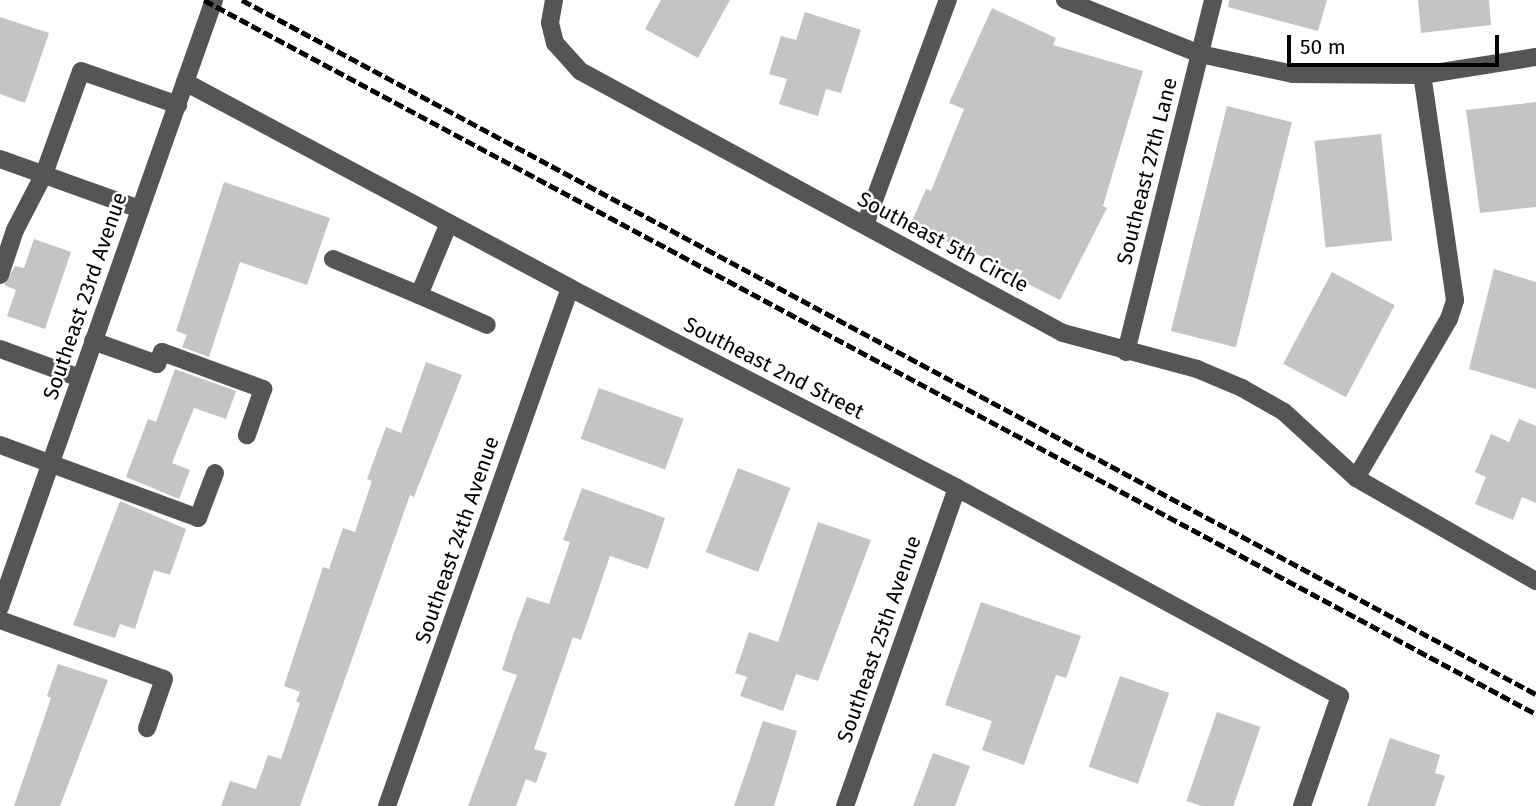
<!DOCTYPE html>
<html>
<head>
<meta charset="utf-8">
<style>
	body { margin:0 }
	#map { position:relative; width:1536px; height:806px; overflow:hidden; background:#fff; font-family:"Fira Sans",sans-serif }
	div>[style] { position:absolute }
	.building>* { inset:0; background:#c4c4c4; transform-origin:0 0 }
	.minor>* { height:18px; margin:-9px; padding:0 9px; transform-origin:9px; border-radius:9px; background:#555 }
	.rail>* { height:5px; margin-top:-2.5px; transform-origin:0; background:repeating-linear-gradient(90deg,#000 0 10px,transparent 0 13.5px) }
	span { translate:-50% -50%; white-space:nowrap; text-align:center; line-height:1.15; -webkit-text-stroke:5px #fff; paint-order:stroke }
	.street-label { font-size:21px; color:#000 }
	.scale { position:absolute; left:1287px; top:35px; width:212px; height:32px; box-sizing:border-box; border:4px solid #000; border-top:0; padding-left:9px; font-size:21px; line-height:24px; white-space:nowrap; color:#000; -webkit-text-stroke:5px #fff; paint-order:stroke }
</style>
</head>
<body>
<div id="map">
	<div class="building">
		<div style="clip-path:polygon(661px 0,730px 0,698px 58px,645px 29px)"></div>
		<div style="clip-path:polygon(1229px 0,1327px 0,1318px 31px,1228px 7px)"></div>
		<div style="clip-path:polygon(1418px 0,1489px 0,1491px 25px,1421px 33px)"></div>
		<div style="clip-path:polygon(992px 8px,1056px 38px,1053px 45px,1143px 71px,1103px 206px,1107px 208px,1060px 300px,998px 269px,1000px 264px,910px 226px,926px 189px,931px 191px,964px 109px,949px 103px)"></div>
		<div style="clip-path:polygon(805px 12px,861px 30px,841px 93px,826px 89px,818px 116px,779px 104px,787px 79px,769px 74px,781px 36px,796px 40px)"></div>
		<div style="clip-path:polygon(0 17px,49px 33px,25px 103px,0 94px)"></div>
		<div style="clip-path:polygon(1536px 102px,1536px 207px,1480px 213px,1466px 110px)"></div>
		<div style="left:1227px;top:106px;width:67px;height:232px;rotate:14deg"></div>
		<div style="left:1381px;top:134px;width:107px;height:67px;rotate:84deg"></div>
		<div style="clip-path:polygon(224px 182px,330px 218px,307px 285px,240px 262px,209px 357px,182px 347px,187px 335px,176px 331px)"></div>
		<div style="clip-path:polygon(34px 239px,71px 252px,45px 329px,7px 316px,16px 290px,4px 285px,15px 266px,24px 268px)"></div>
		<div style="clip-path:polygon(1494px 269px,1536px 282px,1536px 389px,1469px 369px)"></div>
		<div style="left:1332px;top:272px;width:71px;height:104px;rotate:28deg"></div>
		<div style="clip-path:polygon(426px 362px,462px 375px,414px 497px,410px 495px,300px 806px,221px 806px,230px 781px,256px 789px,268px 755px,281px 759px,300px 703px,296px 701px,300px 692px,284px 686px,323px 567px,329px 569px,343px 528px,355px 532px,372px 481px,367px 479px,386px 427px,401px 433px)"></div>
		<div style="clip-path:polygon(175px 369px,236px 391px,226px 419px,194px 408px,172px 463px,190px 470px,179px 499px,126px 477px,148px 419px,156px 422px)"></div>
		<div style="left:599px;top:388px;width:90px;height:54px;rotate:20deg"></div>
		<div style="clip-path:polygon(1519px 419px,1536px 426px,1536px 503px,1522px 497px,1513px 520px,1475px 504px,1486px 477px,1475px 472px,1491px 434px,1509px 442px)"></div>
		<div style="left:738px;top:468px;width:56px;height:90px;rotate:21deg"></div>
		<div style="clip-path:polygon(582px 488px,665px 518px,648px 569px,610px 556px,581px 640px,573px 637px,534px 749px,547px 753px,536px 783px,526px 779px,516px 806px,468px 806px,517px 675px,502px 670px,514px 632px,527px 597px,549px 604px,570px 542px,563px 540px)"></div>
		<div style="clip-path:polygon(120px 501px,186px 529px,170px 575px,154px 570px,135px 629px,120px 624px,115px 638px,73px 625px)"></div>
		<div style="clip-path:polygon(818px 522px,871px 540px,818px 681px,796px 674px,783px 711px,740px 696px,747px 677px,735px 673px,749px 632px,778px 642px)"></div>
		<div style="clip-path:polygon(981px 602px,1081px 636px,1066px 678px,1056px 675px,1024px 765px,982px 750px,992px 721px,945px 705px)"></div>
		<div style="clip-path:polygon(58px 664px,108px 680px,60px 806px,14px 806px,51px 698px,47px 696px)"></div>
		<div style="left:1120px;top:676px;width:52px;height:96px;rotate:19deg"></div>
		<div style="left:1217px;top:712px;width:46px;height:94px;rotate:19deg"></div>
		<div style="clip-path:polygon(763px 721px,797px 731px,774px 806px,734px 806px)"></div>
		<div style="clip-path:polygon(1390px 738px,1440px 755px,1435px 773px,1445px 776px,1435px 806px,1367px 806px)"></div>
		<div style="clip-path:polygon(933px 753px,970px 766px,955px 806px,913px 806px)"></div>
	</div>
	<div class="minor">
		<div style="left:554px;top:0;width:23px;rotate:100deg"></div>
		<div style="left:550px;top:23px;width:21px;rotate:76deg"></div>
		<div style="left:555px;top:43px;width:38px;rotate:48deg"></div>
		<div style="left:580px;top:71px;width:549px;rotate:28.48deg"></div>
		<div style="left:1063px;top:333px;width:139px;rotate:15deg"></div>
		<div style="left:1197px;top:369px;width:49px;rotate:22.9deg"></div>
		<div style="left:1242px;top:388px;width:48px;rotate:29.7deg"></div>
		<div style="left:1284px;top:412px;width:98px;rotate:42.5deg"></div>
		<div style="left:1356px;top:478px;width:207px;rotate:29.8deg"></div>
		<div style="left:1065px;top:0;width:145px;rotate:21.8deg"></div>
		<div style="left:1200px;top:54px;width:95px;rotate:12.1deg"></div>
		<div style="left:1293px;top:74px;width:129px;rotate:0.4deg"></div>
		<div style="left:1422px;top:75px;width:115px;rotate:-9deg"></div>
		<div style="left:185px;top:82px;width:437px;rotate:28.1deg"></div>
		<div style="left:570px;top:288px;width:436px;rotate:27.3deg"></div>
		<div style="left:957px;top:488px;width:436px;rotate:28.5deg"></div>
		<div style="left:1340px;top:696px;width:116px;rotate:109.1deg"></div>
		<div style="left:0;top:159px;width:149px;rotate:19.7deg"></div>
		<div style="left:865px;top:225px;width:240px;rotate:-69.8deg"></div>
		<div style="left:333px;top:259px;width:93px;rotate:22.7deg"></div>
		<div style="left:419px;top:295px;width:78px;rotate:-67.4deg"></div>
		<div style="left:0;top:275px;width:47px;rotate:-71.6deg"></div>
		<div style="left:15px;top:230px;width:63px;rotate:-62.6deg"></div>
		<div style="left:44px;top:174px;width:109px;rotate:-70.2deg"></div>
		<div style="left:81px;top:71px;width:103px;rotate:19.3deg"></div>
		<div style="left:419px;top:295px;width:74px;rotate:23.8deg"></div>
		<div style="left:93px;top:341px;width:68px;rotate:19.8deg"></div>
		<div style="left:157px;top:364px;width:13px;rotate:-67deg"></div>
		<div style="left:162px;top:352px;width:108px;rotate:20.1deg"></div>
		<div style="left:263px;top:389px;width:49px;rotate:109.2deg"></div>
		<div style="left:0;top:349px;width:85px;rotate:19.9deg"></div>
		<div style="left:1126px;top:352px;width:363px;rotate:-76.1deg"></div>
		<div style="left:0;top:445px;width:211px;rotate:20.2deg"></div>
		<div style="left:198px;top:518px;width:48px;rotate:-69.3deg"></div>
		<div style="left:1356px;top:478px;width:184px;rotate:-59.7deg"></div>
		<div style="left:1449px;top:319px;width:20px;rotate:-72deg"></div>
		<div style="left:1455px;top:300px;width:227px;rotate:-98.3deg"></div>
		<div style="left:0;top:607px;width:644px;rotate:-70.58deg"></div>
		<div style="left:0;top:620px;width:174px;rotate:19.8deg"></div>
		<div style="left:164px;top:679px;width:52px;rotate:109.1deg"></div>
		<div style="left:387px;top:806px;width:549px;rotate:-70.54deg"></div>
		<div style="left:845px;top:806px;width:337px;rotate:-70.6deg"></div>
	</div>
	<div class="rail">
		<div style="left:204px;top:0;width:1511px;rotate:28.19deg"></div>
		<div style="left:242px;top:0;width:1468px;rotate:28.21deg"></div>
	</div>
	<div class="street-label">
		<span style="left:1147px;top:171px;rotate:-76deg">Southeast 27th Lane</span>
		<span style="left:943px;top:242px;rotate:28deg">Southeast 5th Circle</span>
		<span style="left:85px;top:296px;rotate:-71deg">Southeast 23rd Avenue</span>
		<span style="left:774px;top:368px;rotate:27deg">Southeast 2nd Street</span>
		<span style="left:457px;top:540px;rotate:-71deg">Southeast 24th Avenue</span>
		<span style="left:879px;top:639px;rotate:-71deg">Southeast 25th Avenue</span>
	</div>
	<div class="scale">50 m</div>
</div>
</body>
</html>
